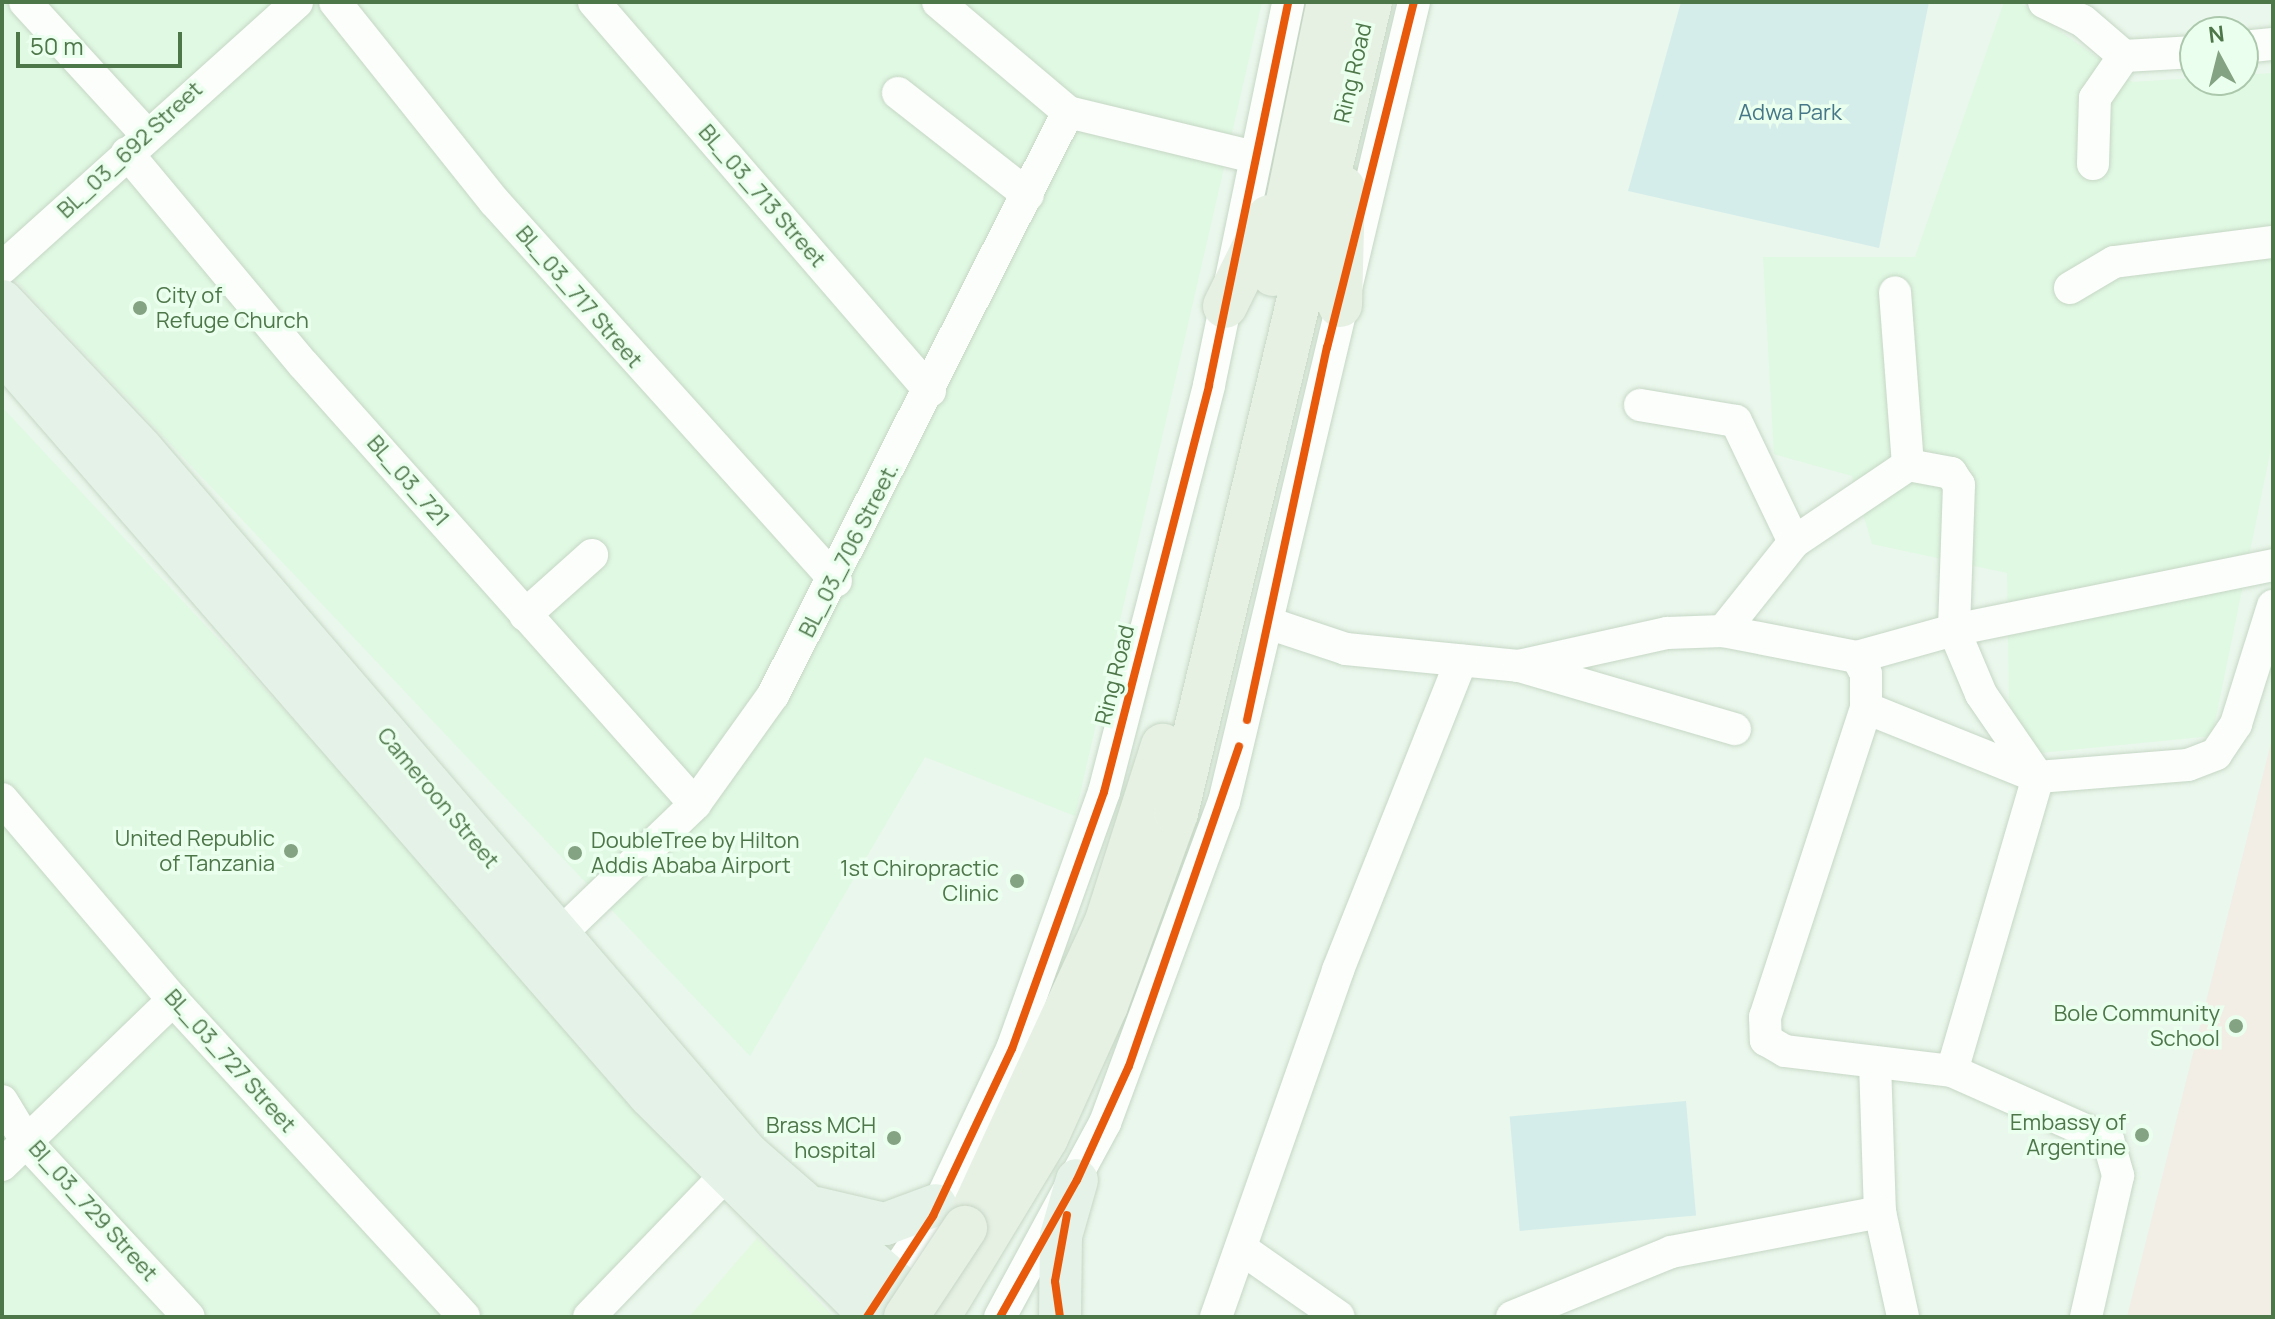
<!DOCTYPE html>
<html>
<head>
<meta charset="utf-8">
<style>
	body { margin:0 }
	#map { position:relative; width:2275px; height:1319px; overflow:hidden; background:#eaf7ec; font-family:Manrope,sans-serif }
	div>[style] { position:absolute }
	.residential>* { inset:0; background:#e0f9e3 }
	.commercial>* { inset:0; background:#e3fae0 }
	.education>* { inset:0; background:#f2ede5 }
	.green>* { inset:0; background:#d4edeb; transform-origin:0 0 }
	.roads { filter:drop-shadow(0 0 2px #c6d7c5) drop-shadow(0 0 2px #c6d7c5) }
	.minor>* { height:32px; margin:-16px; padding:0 16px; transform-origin:16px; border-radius:16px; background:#fcfefc }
	.major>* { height:42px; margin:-21px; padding:0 21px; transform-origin:21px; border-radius:21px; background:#e5f2e7 }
	.highway>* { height:44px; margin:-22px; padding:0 22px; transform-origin:22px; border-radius:22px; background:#e6f1e4 }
	.bridges { filter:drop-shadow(0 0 2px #c7d6c6) drop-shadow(0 0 2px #c7d6c6) }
	.highway-bridge>* { height:44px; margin:-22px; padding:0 22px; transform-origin:22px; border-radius:22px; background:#e6f1e4 }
	.cycleway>* { height:8px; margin:-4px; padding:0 4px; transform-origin:4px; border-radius:4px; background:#e8590c }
	.dots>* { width:22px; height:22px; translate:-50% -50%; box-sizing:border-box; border:4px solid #ebffee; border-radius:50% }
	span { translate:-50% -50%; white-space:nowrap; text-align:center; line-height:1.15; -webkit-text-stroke:7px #ebffee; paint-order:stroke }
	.street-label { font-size:22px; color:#4d7649 }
	.park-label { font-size:22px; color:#457788 }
	.poi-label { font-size:22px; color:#4d7649 }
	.left { translate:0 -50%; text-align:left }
	.right { translate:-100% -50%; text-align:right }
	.frame { position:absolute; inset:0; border:4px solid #4d7649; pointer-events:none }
	.north { position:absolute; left:2179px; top:16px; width:80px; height:80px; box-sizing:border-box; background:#ebffee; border:2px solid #acc8ac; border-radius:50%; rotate:353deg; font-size:22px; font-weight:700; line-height:32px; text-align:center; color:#4d7649 }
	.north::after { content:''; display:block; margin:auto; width:28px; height:36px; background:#84a382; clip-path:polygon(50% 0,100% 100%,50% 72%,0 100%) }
	.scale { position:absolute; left:16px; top:32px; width:166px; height:36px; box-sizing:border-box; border:4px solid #4d7649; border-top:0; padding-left:10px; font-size:24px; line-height:28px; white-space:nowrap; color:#4d7649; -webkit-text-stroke:6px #ebffee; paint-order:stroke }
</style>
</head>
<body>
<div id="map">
	<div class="residential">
		<div style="clip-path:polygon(2px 2px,1262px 2px,1075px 816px,925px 757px,750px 1056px,2px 266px)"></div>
		<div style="clip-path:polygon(2004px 2px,2019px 2px,2132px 82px,2273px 73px,2273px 439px,2212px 736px,2010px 756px,2007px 573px,1872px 544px,1852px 476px,1774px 454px,1763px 257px,1915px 257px)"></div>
		<div style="clip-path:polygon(2px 407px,716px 1174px,589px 1317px,2px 1317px)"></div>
	</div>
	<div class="commercial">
		<div style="clip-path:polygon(757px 1238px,834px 1317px,689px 1317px)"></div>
	</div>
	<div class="education">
		<div style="clip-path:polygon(2273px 735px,2273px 1317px,2127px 1317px)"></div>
	</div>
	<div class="green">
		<div style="clip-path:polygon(1681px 2px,1929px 2px,1879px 248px,1628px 191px)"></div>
		<div style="left:1686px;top:1101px;width:115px;height:177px;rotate:85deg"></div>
	</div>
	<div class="roads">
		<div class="minor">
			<div style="left:25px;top:2px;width:178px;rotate:47.5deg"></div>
			<div style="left:335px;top:2px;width:255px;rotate:51.4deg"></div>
			<div style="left:494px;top:201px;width:511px;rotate:48.01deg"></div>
			<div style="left:594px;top:2px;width:514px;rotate:49.18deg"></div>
			<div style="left:938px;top:2px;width:170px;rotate:40.2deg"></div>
			<div style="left:1068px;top:112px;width:191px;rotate:13.6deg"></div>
			<div style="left:2044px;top:2px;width:43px;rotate:26deg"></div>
			<div style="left:2083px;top:21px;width:54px;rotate:40.5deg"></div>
			<div style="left:2124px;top:56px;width:71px;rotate:-3.2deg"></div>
			<div style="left:2243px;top:47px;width:30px;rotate:-6deg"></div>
			<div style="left:898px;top:93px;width:165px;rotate:38.1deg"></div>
			<div style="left:127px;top:153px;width:275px;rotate:50.2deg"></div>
			<div style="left:303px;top:364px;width:589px;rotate:48.3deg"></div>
			<div style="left:2093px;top:164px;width:66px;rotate:-88.3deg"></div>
			<div style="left:2095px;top:98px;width:51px;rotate:-55.4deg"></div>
			<div style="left:2px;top:268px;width:397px;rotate:-42deg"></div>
			<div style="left:2070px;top:288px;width:51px;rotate:-30.6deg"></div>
			<div style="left:2114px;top:262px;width:160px;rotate:-7.2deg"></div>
			<div style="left:1640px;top:405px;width:97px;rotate:9.5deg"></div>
			<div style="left:1736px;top:421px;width:134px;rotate:64.4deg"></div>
			<div style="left:1908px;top:465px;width:44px;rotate:10.5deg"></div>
			<div style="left:1951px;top:473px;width:14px;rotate:56deg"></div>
			<div style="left:1959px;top:485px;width:145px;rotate:92deg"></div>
			<div style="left:1954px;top:630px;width:326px;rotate:-11.5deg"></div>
			<div style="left:525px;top:615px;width:90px;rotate:-41.8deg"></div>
			<div style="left:1268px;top:623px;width:82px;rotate:18.4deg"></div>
			<div style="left:1346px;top:649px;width:173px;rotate:5.6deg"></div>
			<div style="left:1518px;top:666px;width:153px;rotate:-12.5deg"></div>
			<div style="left:1667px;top:633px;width:56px;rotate:-2deg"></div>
			<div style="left:1723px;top:631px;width:136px;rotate:11deg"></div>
			<div style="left:1857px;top:657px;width:19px;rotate:62deg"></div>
			<div style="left:1866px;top:674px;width:34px;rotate:90deg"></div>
			<div style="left:1866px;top:708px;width:325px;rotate:108.1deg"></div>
			<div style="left:1765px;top:1017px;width:23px;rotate:88deg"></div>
			<div style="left:1766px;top:1040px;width:22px;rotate:30deg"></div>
			<div style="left:1785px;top:1051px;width:168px;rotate:6.8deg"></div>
			<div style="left:1952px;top:1071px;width:171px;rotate:23.9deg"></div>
			<div style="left:2108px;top:1140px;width:37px;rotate:74deg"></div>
			<div style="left:2118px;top:1176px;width:145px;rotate:102.8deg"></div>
			<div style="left:1723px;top:631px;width:114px;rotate:-51.4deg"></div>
			<div style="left:1794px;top:542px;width:138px;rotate:-34deg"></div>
			<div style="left:1908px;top:465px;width:173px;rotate:-94.3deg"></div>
			<div style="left:1857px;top:657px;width:101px;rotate:-15.6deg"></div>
			<div style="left:1954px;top:630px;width:69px;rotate:67.1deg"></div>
			<div style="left:1981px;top:694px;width:101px;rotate:55.5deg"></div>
			<div style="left:2038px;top:777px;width:306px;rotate:106.3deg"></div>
			<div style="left:1519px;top:666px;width:225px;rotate:16.3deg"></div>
			<div style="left:1866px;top:708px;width:185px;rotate:21.9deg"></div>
			<div style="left:2038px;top:777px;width:150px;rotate:-4.6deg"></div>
			<div style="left:2188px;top:765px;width:30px;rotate:-21deg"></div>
			<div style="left:2216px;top:754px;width:36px;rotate:-56deg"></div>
			<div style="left:2236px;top:724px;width:124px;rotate:-72.6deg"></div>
			<div style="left:2px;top:799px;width:264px;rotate:49.6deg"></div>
			<div style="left:173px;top:1000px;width:430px;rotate:47.4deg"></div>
			<div style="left:557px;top:937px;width:192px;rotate:-43.9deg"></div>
			<div style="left:695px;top:804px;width:134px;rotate:-54.4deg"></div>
			<div style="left:773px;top:695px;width:653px;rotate:-63.16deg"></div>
			<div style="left:1875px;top:1063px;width:149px;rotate:88.1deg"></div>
			<div style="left:1880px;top:1212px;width:107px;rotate:77.6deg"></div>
			<div style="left:2px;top:1101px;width:50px;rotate:58.8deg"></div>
			<div style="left:28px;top:1144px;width:236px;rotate:47.1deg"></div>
			<div style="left:2px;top:1165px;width:238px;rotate:-44deg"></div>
			<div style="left:1242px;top:1249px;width:118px;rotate:35deg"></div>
			<div style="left:891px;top:1280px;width:77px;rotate:-56.7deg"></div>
			<div style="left:933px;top:1216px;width:185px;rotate:-64.7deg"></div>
			<div style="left:1012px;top:1049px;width:273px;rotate:-70.3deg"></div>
			<div style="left:1104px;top:792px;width:420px;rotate:-75.5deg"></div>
			<div style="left:1209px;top:385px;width:391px;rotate:-78.3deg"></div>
			<div style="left:589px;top:1317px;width:221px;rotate:-46.1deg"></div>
			<div style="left:1000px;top:1317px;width:221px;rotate:-61.6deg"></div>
			<div style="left:1105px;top:1123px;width:342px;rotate:-69.7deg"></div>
			<div style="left:1224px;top:802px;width:822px;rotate:-76.64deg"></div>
			<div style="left:1216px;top:1317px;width:368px;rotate:-70.6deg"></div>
			<div style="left:1338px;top:970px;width:333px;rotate:-68.3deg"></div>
			<div style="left:1512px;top:1317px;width:172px;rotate:-22.2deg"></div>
			<div style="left:1671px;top:1252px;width:213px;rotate:-10.8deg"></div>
		</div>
		<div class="major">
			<div style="left:2px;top:301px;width:202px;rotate:46.6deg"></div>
			<div style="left:141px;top:448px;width:930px;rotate:49.32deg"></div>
			<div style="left:747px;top:1153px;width:249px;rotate:41.1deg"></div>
			<div style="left:2px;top:351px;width:986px;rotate:48.99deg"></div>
			<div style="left:649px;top:1095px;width:315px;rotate:44.9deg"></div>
			<div style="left:816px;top:1208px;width:71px;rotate:13.1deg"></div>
			<div style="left:885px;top:1224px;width:54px;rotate:-20.4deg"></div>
			<div style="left:1060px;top:1317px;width:81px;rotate:-89.3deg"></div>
			<div style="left:1061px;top:1236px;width:58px;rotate:-74.1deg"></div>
		</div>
		<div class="highway">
			<div style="left:1273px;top:274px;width:278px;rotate:-78.4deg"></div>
			<div style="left:1340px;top:305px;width:117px;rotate:-88.5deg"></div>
			<div style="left:1225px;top:306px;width:99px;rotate:-63.7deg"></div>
			<div style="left:975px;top:1207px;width:315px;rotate:-65.2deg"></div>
			<div style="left:1107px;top:921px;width:184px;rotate:-72.3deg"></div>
			<div style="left:938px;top:1317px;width:209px;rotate:-58.9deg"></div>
			<div style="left:1046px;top:1138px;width:146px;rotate:-65.7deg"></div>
			<div style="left:1106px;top:1005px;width:204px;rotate:-70deg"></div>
			<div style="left:1176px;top:813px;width:834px;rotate:-76.55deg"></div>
		</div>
	</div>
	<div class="bridges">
		<div class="highway-bridge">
			<div style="left:906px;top:1317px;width:107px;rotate:-56.5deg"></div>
		</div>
	</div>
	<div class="cycleway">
		<div style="left:1247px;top:720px;width:381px;rotate:-77.9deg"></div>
		<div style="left:1327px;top:348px;width:357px;rotate:-75.9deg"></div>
		<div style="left:867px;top:1317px;width:121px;rotate:-56.8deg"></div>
		<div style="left:933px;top:1216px;width:185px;rotate:-64.7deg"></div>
		<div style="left:1012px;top:1049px;width:273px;rotate:-70.3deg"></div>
		<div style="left:1104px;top:792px;width:420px;rotate:-75.5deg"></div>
		<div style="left:1209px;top:385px;width:391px;rotate:-78.3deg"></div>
		<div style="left:1000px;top:1317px;width:157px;rotate:-60.7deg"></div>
		<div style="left:1077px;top:1180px;width:125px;rotate:-65.5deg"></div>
		<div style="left:1129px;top:1066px;width:338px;rotate:-71deg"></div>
		<div style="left:1060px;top:1317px;width:36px;rotate:-98deg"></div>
		<div style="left:1055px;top:1281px;width:67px;rotate:-79.7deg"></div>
	</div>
	<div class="dots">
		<div style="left:140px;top:308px;background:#84a382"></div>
		<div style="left:291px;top:851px;background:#84a382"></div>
		<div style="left:575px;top:853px;background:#84a382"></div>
		<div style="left:1017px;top:881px;background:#84a382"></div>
		<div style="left:2236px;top:1026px;background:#84a382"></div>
		<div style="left:2142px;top:1135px;background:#84a382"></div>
		<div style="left:894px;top:1138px;background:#84a382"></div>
	</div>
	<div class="street-label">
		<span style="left:1353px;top:73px;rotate:-77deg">Ring Road</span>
		<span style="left:130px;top:150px;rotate:-43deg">BL_03_692 Street</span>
		<span style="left:762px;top:196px;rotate:49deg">BL_03_713 Street</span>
		<span style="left:579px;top:297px;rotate:49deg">BL_03_717 Street</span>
		<span style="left:408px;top:481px;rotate:49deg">BL_03_721</span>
		<span style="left:849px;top:550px;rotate:-63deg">BL_03_706 Street.</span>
		<span style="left:1115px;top:675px;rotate:-76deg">Ring Road</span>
		<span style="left:438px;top:798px;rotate:50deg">Cameroon Street</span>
		<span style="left:230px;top:1061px;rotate:48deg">BL_03_727 Street</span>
		<span style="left:93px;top:1211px;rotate:48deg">Bl_03_729 Street</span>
	</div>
	<div class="park-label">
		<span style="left:1790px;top:113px">Adwa Park</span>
	</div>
	<div class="poi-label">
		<span class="left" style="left:156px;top:308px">City of<br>Refuge Church</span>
		<span class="right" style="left:275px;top:851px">United Republic<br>of Tanzania</span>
		<span class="left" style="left:591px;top:853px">DoubleTree by Hilton<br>Addis Ababa Airport</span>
		<span class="right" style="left:999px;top:881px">1st Chiropractic<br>Clinic</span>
		<span class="right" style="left:2220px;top:1026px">Bole Community<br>School</span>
		<span class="right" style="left:2126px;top:1135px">Embassy of<br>Argentine</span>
		<span class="right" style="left:876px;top:1138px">Brass MCH<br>hospital</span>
	</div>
	<div class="frame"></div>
	<div class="north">N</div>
	<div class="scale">50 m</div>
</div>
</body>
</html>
